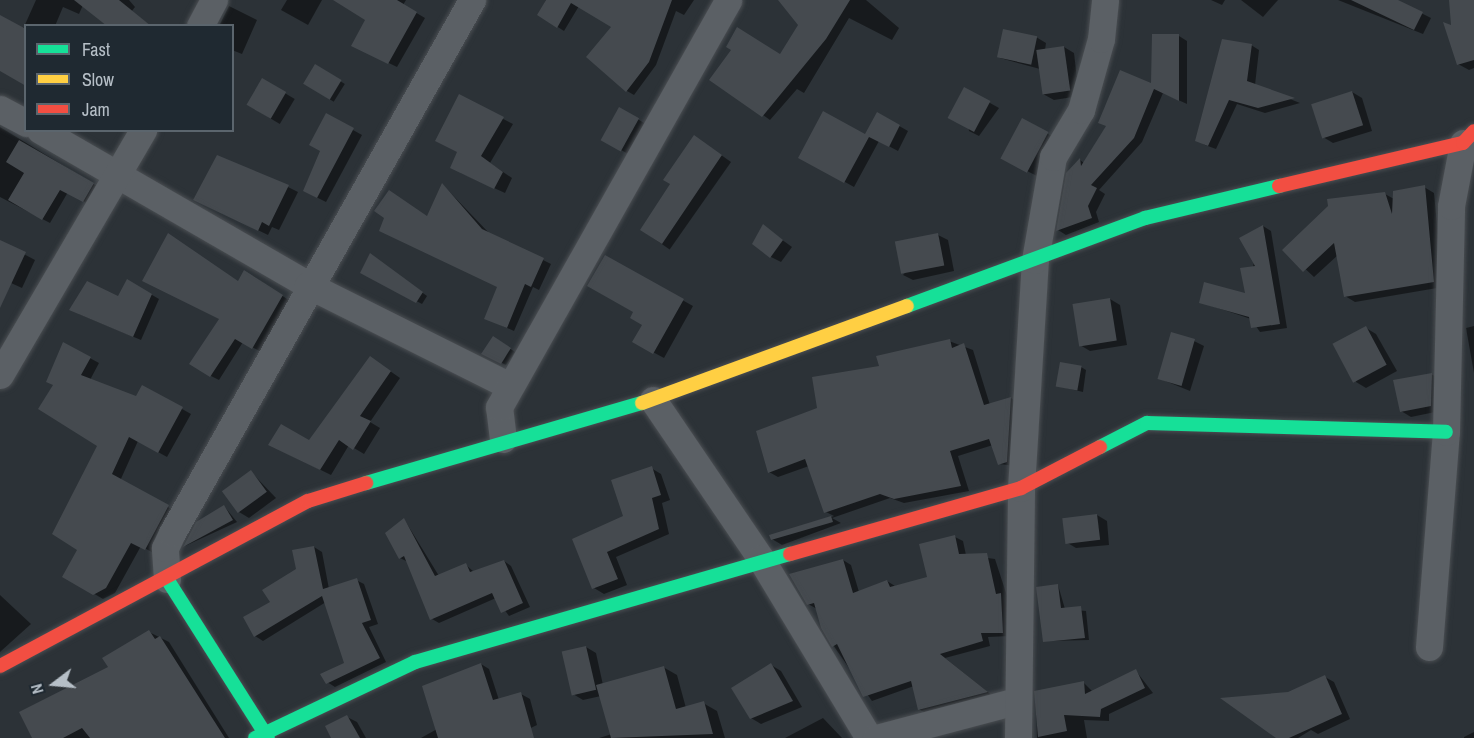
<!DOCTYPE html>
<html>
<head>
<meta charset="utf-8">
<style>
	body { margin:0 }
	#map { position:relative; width:1474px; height:738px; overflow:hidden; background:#2c3237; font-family:"Archivo Narrow",sans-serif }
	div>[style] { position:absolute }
	.shadow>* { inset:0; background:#0007; transform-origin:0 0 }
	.building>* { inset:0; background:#454a4f; transform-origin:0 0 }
	.roads { filter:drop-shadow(0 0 2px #4a4e52) drop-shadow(0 0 2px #4a4e52) }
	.street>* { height:27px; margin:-13.5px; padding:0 13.5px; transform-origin:13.5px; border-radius:13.5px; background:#5b6065 }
	.fast>* { height:14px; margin:-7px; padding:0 7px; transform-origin:7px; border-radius:7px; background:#16e098 }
	.slow>* { height:14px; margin:-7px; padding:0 7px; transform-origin:7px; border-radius:7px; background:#ffcf43 }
	.jam>* { height:14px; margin:-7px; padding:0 7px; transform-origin:7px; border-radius:7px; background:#f24e42 }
	span { translate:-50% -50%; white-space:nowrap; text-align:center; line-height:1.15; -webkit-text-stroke:6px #1f2931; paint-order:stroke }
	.legend { position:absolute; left:24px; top:24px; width:210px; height:108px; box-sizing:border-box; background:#1f2931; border:2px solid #5b656d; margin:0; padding:8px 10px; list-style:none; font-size:18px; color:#b6bfc7 }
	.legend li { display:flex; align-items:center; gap:12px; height:30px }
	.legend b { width:30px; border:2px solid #5b656d }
	.north { position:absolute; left:24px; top:654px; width:60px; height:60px; -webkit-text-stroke:4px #1f2931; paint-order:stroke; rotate:254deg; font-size:16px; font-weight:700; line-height:24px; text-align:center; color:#b6bfc7 }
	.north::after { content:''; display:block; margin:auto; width:21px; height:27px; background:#b6bfc7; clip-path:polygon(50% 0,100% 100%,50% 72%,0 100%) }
</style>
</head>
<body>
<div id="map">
	<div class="shadow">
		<div style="clip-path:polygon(36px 0,129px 0,135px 7px,120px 26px,83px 5px,79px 14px,63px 7px,55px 26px,26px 26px,26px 82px,0 69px,0 16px,23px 29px)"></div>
		<div style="clip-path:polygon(287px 0,322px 0,308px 25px,281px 10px)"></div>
		<div style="clip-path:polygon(335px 0,406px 0,403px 5px,425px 18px,397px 67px,362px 50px,367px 20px)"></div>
		<div style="clip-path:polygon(546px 0,694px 0,684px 15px,676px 11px,656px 65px,634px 95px,627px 91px,613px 27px,579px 6px,564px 31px,539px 15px)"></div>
		<div style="clip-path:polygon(780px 0,866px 0,899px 28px,892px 40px,849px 18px,804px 93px,797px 89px,770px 120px,763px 115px,781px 56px,800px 24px)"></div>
		<div style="clip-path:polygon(1211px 0,1225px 0,1222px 5px)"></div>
		<div style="clip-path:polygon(1241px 0,1278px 0,1263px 17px)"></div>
		<div style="clip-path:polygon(1338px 0,1395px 0,1431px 18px,1423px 34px)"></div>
		<div style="clip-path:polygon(1452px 0,1474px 0,1474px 68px,1469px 70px,1458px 64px)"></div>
		<div style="clip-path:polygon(229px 6px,257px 20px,242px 54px,232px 50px,232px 26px,219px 26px)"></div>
		<div style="clip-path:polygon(1179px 36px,1187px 41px,1187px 104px,1163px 93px,1142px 142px,1099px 190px,1105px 194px,1096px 212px,1099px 222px,1066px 235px,1058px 230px,1080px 160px,1084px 163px,1152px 85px)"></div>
		<div style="clip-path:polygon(1036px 37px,1046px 43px,1045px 50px,1064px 47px,1074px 53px,1079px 96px,1054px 100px,1043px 94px,1040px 69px,1000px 58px)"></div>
		<div style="clip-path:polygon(1251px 45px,1259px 50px,1255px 85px,1300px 103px,1265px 113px,1237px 104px,1216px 149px,1205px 145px,1197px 140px)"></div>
		<div style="left:316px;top:66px;width:34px;height:21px;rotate:32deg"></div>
		<div style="left:263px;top:80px;width:37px;height:29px;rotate:31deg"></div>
		<div style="clip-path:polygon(965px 89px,999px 108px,979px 136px,969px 131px)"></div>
		<div style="clip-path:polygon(1352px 92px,1362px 98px,1372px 131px,1333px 143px,1323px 137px)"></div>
		<div style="clip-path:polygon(459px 96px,513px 124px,490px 163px,512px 178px,505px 193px,461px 173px)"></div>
		<div style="left:620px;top:109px;width:32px;height:35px;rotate:30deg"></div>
		<div style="clip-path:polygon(878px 114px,908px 131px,898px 151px,879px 141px,854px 187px,800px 157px,866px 137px)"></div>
		<div style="clip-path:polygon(326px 115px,362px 135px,326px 202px,314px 196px)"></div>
		<div style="clip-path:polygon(1023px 120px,1057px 139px,1037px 176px,1013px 164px)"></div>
		<div style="clip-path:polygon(0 127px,100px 188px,90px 205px,68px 192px,50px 223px,0 197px)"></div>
		<div style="left:704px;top:143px;width:33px;height:107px;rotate:35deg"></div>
		<div style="clip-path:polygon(443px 185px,489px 233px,551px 264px,539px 290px,533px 287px,514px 331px,485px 318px,499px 287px,428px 218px)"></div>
		<div style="clip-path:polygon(288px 187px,298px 192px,279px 230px,272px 227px,268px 235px,205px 205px)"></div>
		<div style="clip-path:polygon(1424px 187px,1434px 193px,1443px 287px,1355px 302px,1345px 296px,1338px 255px,1314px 277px,1285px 250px,1385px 194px,1394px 199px)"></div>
		<div style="clip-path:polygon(763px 226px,792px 247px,781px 262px,771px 257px)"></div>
		<div style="clip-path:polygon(1263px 226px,1271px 231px,1287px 328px,1260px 332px,1251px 319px,1200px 302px,1246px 295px)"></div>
		<div style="clip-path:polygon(938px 235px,948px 240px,954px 271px,913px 280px,903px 275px)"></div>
		<div style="clip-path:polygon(3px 243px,35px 260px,22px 288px,0 278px)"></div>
		<div style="clip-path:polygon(605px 257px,693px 306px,664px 358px,634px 342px,644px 325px)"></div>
		<div style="clip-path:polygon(375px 258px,427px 296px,422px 304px,362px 272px)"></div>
		<div style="clip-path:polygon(253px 276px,290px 301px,261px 352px,243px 342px,219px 380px,211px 376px,221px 319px,239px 282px)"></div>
		<div style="clip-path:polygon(128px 281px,159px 299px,141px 340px,79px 314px,119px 298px)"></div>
		<div style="clip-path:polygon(1110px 299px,1120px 305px,1127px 345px,1090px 351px,1080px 345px)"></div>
		<div style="clip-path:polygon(1474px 326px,1474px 373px,1466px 328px)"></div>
		<div style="clip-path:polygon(1366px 328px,1376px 334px,1397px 371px,1366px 388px,1356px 382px)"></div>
		<div style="clip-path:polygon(494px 338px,515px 352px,506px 365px,483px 354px)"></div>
		<div style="clip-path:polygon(949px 341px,973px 350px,990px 405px,1011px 398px,1019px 403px,1016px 466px,999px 464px,993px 445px,958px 456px,969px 491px,904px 503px,890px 498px,832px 518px,841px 523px,782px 545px,772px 539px,834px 516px,826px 512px,809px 466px,778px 477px,769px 472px,819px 409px,881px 367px)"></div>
		<div style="clip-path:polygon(1194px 341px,1204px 346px,1190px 391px,1158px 378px)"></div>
		<div style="clip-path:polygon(64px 344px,99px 363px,90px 380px,137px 398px,143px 387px,191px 414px,167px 457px,138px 441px,120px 481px,177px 512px,155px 554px,141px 546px,115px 593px,103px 599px,64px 576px,79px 549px,99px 446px,55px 385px)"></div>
		<div style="clip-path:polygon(380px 364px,400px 378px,370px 422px,380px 428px,364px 454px,349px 445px,331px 475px,280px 450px,310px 442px)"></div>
		<div style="clip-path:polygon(1081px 367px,1086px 370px,1083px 392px,1058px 386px)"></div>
		<div style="clip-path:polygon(1431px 374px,1441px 380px,1440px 411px,1411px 417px,1401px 411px)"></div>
		<div style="clip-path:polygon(651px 468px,661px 474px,670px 500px,662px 503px,669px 534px,616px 557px,627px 585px,604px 594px,594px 588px,574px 539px,625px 517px)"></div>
		<div style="clip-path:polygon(251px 472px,276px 498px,249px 518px,239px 512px)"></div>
		<div style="clip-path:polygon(224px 506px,237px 522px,185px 546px,197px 523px)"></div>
		<div style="clip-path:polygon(1097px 515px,1107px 521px,1109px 545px,1076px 548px,1066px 542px)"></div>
		<div style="clip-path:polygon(404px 519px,439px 576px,466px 565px,474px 572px,504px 561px,511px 566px,530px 607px,509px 616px,496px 598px,439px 623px,432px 619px,408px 562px,400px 558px)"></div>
		<div style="clip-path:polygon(955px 537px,963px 541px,966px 555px,995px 559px,1008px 599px,1010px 636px,988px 637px,990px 646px,945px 658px,994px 697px,928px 714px,920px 710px,914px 686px,872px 701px,833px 645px,817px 609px,808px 604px,843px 560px,851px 565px,859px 592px,887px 581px,895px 586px,929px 578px)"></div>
		<div style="clip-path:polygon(314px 547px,322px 552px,329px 589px,356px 580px,364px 584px,378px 624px,369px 627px,386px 662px,335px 687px,327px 682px,346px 664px,326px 602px,263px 641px,255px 636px,272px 603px)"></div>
		<div style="clip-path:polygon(1058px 585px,1065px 609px,1086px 611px,1089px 640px,1045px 641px)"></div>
		<div style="clip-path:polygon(0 595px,31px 624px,0 652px)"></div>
		<div style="clip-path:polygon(149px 632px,169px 642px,229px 738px,34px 738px)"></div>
		<div style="clip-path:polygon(586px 647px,596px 653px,603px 685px,663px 667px,677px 675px,686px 708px,703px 703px,717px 711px,725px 738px,599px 738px,612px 734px,601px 696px,583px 700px,573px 694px)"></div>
		<div style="clip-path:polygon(481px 664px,489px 669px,499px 700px,521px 694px,530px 699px,537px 725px,510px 738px,421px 738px,437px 729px)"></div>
		<div style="clip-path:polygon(771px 665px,781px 671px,802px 707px,761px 724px,751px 718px)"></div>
		<div style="clip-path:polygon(1136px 671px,1153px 693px,1109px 714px,1109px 721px,1084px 720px,1087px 738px,1037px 738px,1036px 692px,1084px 683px,1093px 692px)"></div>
		<div style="clip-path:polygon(1325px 677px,1334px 682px,1350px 719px,1318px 734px,1311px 730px,1298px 738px,1278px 738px,1288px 693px)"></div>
		<div style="clip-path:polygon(347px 717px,357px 722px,366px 738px,333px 738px)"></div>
		<div style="clip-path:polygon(823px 718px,842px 738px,785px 738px)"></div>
		<div style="clip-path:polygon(1474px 732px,1474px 738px,1464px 738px,1464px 737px)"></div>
	</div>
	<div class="building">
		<div style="clip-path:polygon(74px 0,119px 0,151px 26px,107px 26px)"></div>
		<div style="clip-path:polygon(333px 0,397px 0,417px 12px,388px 64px,351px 46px,365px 20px)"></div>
		<div style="clip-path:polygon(546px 0,672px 0,649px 62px,626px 92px,586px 57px,611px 27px,571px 3px,557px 28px,537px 15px)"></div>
		<div style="clip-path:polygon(778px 0,850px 0,826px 39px,762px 117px,709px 80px,731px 50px,726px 47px,737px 27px,780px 54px,798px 25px)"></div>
		<div style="clip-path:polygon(1351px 0,1398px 0,1423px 12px,1414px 30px)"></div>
		<div style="clip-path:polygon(1449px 0,1474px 0,1474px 60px,1457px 65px,1443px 22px,1451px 25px)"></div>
		<div style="clip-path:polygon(0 15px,26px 29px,26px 86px,0 71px)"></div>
		<div style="left:1003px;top:29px;width:35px;height:29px;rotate:12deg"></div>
		<div style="clip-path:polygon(1152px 34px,1179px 34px,1179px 101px,1154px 89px,1134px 138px,1091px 185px,1097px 188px,1088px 206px,1092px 218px,1056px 231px,1066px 173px,1080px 158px,1081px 166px,1106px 126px,1098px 123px,1120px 70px,1151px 83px)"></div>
		<div style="clip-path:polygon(1222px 39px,1252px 44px,1247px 81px,1295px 98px,1258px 108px,1229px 100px,1208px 146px,1195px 141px)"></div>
		<div style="left:1064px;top:46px;width:45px;height:28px;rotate:82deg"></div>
		<div style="left:315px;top:64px;width:31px;height:23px;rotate:31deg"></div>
		<div style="left:262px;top:78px;width:28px;height:31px;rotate:30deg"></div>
		<div style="left:964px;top:87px;width:30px;height:35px;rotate:28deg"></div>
		<div style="left:1352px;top:91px;width:36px;height:43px;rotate:72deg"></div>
		<div style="clip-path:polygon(459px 94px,504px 117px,481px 156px,503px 172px,494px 189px,450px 168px,457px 152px,435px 141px)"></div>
		<div style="left:619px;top:107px;width:23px;height:38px;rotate:29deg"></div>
		<div style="clip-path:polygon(823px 111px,865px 134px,877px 112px,900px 125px,889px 147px,869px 137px,844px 183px,798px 158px)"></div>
		<div style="clip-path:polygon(326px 113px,354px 128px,317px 198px,303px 191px,320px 151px,309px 145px)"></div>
		<div style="left:1022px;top:118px;width:30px;height:46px;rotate:28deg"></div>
		<div style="clip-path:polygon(694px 135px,722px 155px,662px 244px,640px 230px,670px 184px,663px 180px)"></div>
		<div style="clip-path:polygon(19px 140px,94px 183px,83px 202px,60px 190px,42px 220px,8px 200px,24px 173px,6px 162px)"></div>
		<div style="clip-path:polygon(217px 155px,289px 185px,269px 226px,262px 222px,258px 231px,193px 200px)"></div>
		<div style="clip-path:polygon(442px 183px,482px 229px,544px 258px,531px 287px,525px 284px,507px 328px,484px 319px,497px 287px,379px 231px,384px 218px,374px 211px,389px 190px,427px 216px)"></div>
		<div style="clip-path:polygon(1425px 185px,1434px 282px,1344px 297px,1334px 243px,1303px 272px,1282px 250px,1328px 206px,1327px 199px,1385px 192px,1392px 214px,1393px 191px)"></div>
		<div style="clip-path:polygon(763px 224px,783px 240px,770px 258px,752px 244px)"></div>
		<div style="clip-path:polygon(1263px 225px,1280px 324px,1251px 328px,1249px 317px,1199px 303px,1204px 282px,1245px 293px,1240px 268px,1255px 266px,1239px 238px)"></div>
		<div style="clip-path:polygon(168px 233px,238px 281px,244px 270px,283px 295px,252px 349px,235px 339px,210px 377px,189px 364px,219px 319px,142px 281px)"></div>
		<div style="left:938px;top:233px;width:33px;height:44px;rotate:79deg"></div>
		<div style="clip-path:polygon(0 240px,26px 252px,0 308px)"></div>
		<div style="clip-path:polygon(370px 253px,423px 292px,416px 303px,360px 273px)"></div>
		<div style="clip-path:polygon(605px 255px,684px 299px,653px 354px,632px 342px,642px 325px,630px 318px,633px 312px,587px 286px)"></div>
		<div style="clip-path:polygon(127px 279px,152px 294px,133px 337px,69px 310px,87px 281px,118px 296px)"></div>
		<div style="left:1110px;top:298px;width:43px;height:38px;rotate:81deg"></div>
		<div style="left:1366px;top:326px;width:44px;height:38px;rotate:62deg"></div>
		<div style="left:1171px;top:332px;width:25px;height:49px;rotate:16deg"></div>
		<div style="clip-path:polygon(493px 336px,511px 348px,501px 364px,481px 354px)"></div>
		<div style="clip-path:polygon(950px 339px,952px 348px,964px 343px,984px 405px,1011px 397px,1007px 462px,998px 465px,989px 439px,950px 451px,961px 486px,894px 499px,880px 494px,824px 513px,805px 459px,768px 473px,756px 431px,817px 408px,812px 377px,879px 366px,876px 356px)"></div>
		<div style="clip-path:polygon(63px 342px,91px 357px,81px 375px,136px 396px,142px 385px,183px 407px,158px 453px,129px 437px,112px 474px,169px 505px,145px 550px,131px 543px,106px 588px,93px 595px,62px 577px,77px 550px,52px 534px,97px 446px,38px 409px,53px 385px,46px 382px)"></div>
		<div style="clip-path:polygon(370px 356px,391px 371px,360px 416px,371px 421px,353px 450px,339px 440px,320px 470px,268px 445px,281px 424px,309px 440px)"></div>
		<div style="left:1060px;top:362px;width:22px;height:25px;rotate:10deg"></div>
		<div style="clip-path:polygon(1432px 373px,1431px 406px,1400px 412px,1393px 380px)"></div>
		<div style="clip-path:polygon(652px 466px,661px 495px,652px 498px,659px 529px,607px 552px,618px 579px,592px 589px,572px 539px,623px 516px,611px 480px)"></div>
		<div style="left:251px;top:470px;width:27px;height:36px;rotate:54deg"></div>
		<div style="clip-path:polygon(224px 505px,233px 520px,183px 547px,196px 522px)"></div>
		<div style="left:1097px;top:514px;width:26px;height:35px;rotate:83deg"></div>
		<div style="clip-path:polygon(831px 516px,833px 522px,771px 540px,769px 535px)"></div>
		<div style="clip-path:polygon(404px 518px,435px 576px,466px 563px,470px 572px,504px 560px,523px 603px,501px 613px,492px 593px,430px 620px,404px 556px,399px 559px,385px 533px)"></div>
		<div style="clip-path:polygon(955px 535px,959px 554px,987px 553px,996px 594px,1001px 593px,1003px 633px,981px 633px,983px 641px,940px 654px,988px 692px,918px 710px,911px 681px,863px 697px,837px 644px,832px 647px,821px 628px,814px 603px,807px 605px,789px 574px,843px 559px,853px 593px,887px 580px,890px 587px,927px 577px,919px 544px)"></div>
		<div style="clip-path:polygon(314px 546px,323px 589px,357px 578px,371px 620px,362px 623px,380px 658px,326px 684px,320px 674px,344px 663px,322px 596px,254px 637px,243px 617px,270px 602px,262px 590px,296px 569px,292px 550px)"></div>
		<div style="clip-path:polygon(1058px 584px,1061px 608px,1081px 606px,1085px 638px,1043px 642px,1036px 587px)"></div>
		<div style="clip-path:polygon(149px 630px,155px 639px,160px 636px,225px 738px,90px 738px,82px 728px,63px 738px,32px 738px,19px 712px,108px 667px,102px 658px)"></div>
		<div style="left:586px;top:646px;width:45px;height:25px;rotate:77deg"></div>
		<div style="clip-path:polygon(481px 663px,493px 700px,521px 692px,534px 738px,438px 738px,422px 686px)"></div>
		<div style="clip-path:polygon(771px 663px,793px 701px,750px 719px,731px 688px)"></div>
		<div style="clip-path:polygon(664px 666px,676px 709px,704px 701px,713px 734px,611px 738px,596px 685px)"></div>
		<div style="clip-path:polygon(1136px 669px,1145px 688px,1101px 709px,1100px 717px,1064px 715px,1067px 731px,1038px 737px,1034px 691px,1084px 681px,1085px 694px)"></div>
		<div style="clip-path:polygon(1325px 675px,1342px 714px,1289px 738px,1276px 738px,1220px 698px,1288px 692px)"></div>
		<div style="clip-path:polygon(347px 715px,360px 738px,331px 738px,325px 726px)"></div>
	</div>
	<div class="roads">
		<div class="street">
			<div style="left:200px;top:26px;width:30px;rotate:-62deg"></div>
			<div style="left:0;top:109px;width:30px;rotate:28deg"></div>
			<div style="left:40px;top:130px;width:310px;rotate:30deg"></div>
			<div style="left:308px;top:285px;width:226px;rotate:26.6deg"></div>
			<div style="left:0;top:375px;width:284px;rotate:-59.7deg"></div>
			<div style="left:653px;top:400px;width:192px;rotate:55.8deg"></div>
			<div style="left:761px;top:559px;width:209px;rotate:58.9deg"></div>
			<div style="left:503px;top:439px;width:32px;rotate:-97deg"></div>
			<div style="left:499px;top:407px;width:467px;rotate:-60.6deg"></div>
			<div style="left:167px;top:579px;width:31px;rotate:-94deg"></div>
			<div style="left:165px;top:548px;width:17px;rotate:-65deg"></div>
			<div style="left:172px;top:533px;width:612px;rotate:-60.63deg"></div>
			<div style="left:1429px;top:647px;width:216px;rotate:-85.5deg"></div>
			<div style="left:1446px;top:432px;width:226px;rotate:-88.7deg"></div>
			<div style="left:1451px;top:206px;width:64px;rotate:-79.2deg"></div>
			<div style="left:876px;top:738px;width:145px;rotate:-14.8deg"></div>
			<div style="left:1018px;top:738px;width:250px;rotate:-89.3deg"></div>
			<div style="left:1021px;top:488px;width:228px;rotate:-86.5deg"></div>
			<div style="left:1035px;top:260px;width:105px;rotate:-80.1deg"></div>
			<div style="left:1053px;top:157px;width:55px;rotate:-59.2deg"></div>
			<div style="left:1081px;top:110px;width:74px;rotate:-74.3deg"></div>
			<div style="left:1101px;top:39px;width:39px;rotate:-84deg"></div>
		</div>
		<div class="fast">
			<div style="left:907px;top:306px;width:254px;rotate:-20.3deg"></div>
			<div style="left:1145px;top:218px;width:138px;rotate:-13.4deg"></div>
			<div style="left:1100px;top:447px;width:53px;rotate:-27.1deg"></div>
			<div style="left:1147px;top:423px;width:299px;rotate:1.7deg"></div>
			<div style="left:366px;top:483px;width:287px;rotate:-16.2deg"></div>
			<div style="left:167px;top:579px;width:188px;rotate:57.6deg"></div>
			<div style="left:255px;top:738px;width:177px;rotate:-25.4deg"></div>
			<div style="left:415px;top:662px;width:390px;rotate:-16.1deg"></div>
		</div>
		<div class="slow">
			<div style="left:642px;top:403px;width:282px;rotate:-20.1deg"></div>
		</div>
		<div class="jam">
			<div style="left:1279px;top:186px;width:189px;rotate:-13.2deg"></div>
			<div style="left:1463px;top:143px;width:16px;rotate:-47deg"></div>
			<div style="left:790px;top:554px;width:240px;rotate:-15.9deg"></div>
			<div style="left:1021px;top:488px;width:89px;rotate:-27.4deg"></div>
			<div style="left:0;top:666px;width:349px;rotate:-28.2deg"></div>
			<div style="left:308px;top:501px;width:61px;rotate:-17.2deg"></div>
		</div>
	</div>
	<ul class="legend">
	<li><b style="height:8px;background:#16e098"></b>Fast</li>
	<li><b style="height:8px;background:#ffcf43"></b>Slow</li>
	<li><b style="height:8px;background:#f24e42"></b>Jam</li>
	</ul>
	<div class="north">N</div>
</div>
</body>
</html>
